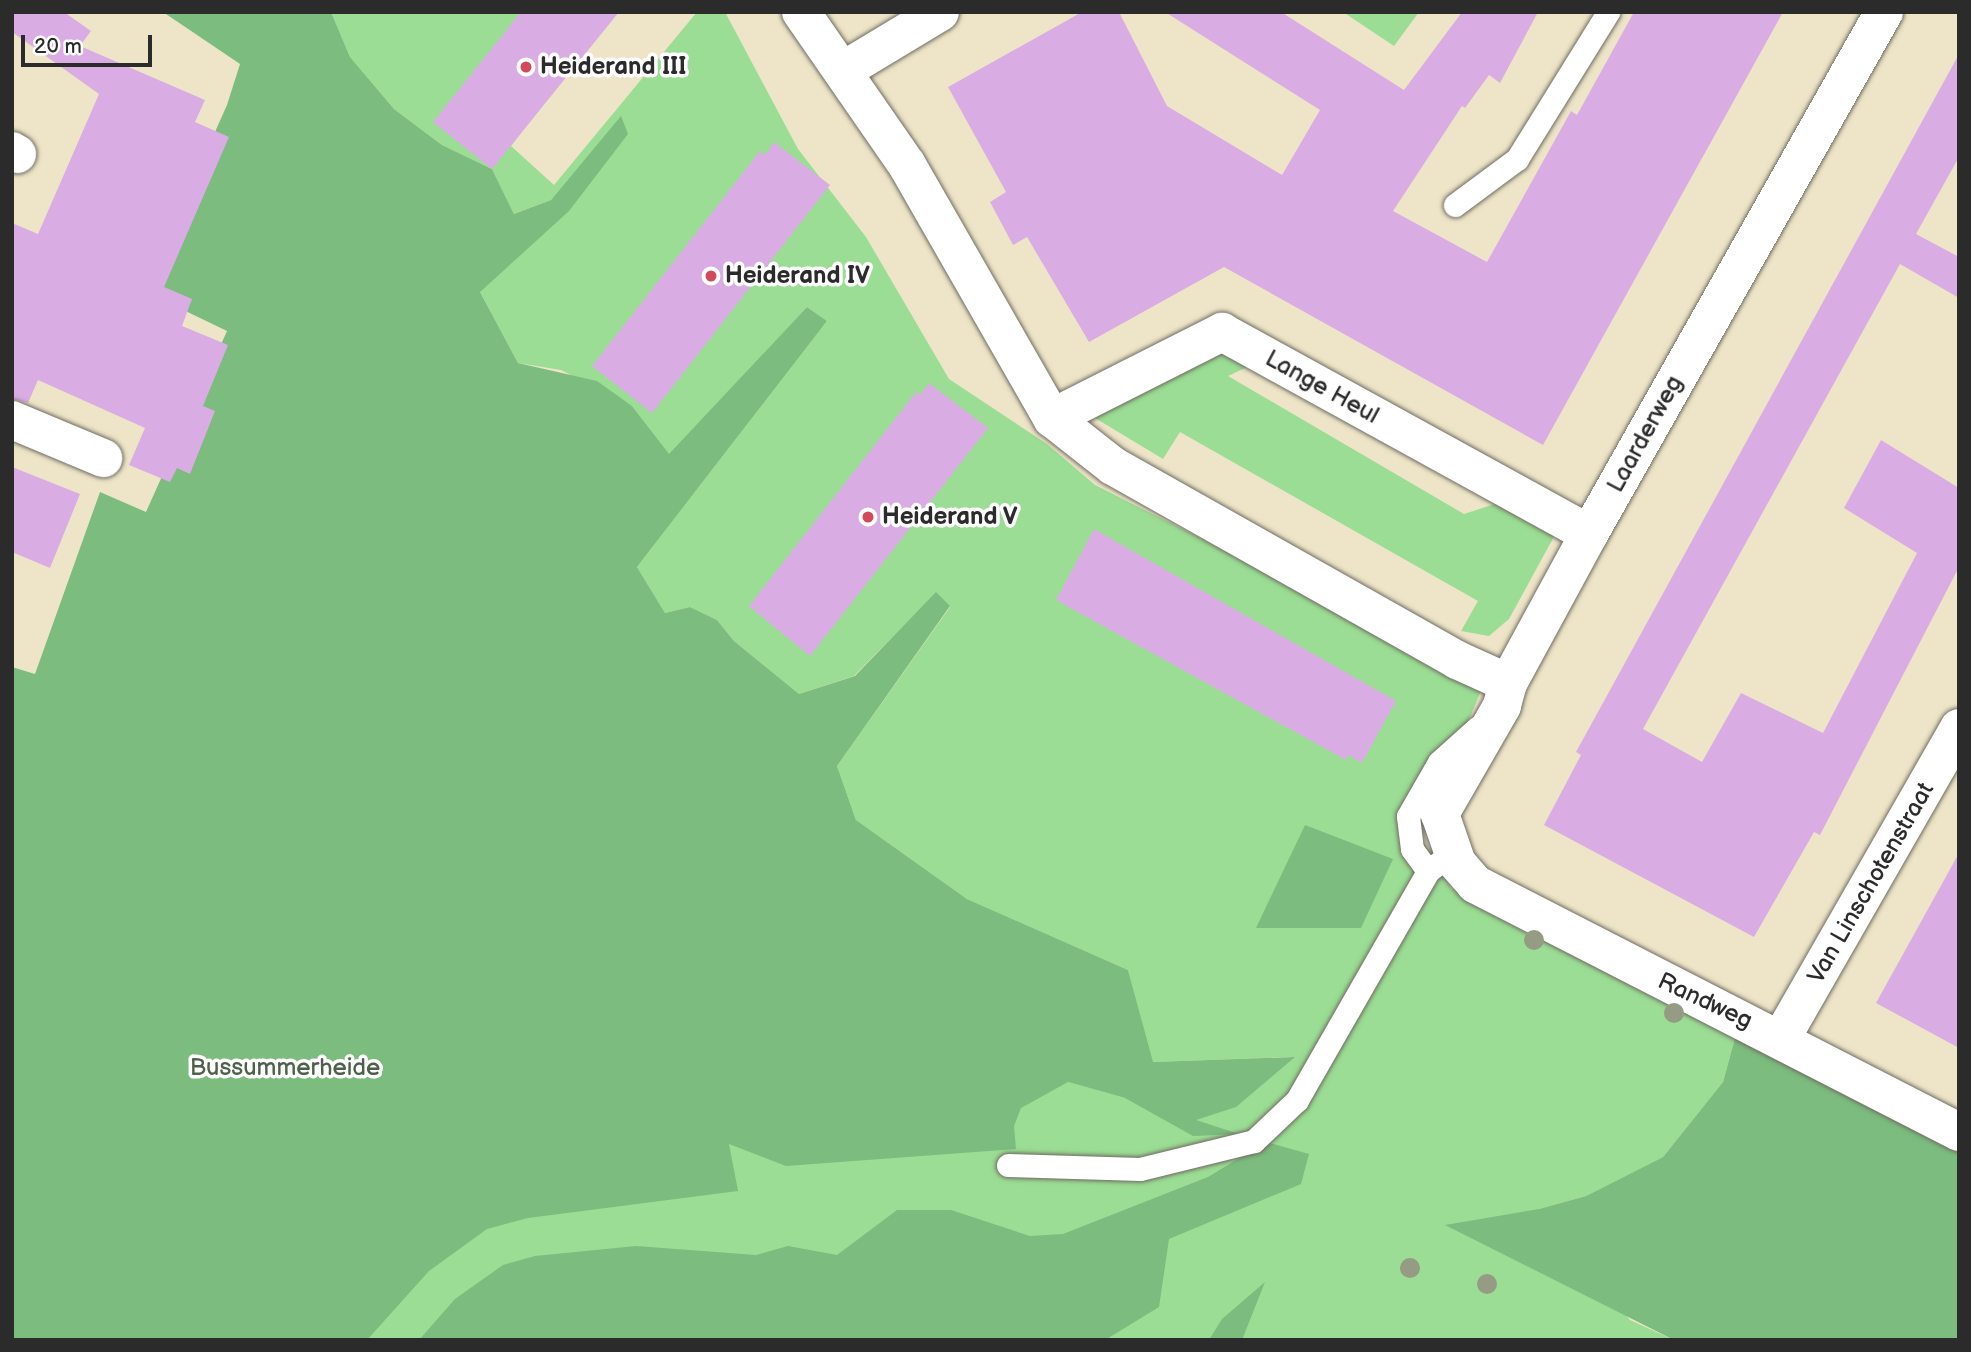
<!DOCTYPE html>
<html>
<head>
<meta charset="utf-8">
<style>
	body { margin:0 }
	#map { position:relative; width:1971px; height:1352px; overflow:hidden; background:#eee5c8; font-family:"Balsamiq Sans",sans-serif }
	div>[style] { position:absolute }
	.green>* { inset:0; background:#9bdd94 }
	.forest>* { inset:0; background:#7cbc7e }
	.building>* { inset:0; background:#d9ade3 }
	.roads { filter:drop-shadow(0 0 2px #6f6c62) drop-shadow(0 0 2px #6f6c62) }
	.lane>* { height:23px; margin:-11.5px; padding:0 11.5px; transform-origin:11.5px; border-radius:11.5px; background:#fff }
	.street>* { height:38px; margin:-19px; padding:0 19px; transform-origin:19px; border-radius:19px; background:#fff }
	.trees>* { width:20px; height:20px; margin:-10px; border-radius:50%; background:#959c83 }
	.dots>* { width:19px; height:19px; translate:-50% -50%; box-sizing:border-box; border:4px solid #fff; border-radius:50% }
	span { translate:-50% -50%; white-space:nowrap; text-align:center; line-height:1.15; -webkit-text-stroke:7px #fff; paint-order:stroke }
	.poi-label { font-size:24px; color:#2b2b2b; font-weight:700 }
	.left { translate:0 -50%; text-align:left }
	.street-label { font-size:24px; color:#2b2b2b }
	.park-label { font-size:24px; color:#4d604a }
	.frame { position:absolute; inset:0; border:14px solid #2b2b2b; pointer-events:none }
	.scale { position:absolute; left:21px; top:35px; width:131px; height:32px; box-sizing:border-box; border:4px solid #2b2b2b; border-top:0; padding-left:9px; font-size:21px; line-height:24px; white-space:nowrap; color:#2b2b2b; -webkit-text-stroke:5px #fff; paint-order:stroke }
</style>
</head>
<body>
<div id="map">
	<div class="green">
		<div style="clip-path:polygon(331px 12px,615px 12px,511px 146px,554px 185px,697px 12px,725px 12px,798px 149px,866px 237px,949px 379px,1047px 444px,1095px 485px,1434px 656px,1482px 688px,1455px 754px,1413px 824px,1451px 888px,1735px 1038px,1723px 1082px,1663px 1157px,1586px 1196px,1539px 1209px,1630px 1320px,1674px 1340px,12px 1340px,12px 667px,1029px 1071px,1125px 1098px,1293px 1057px,1152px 1062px,1128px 970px,967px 899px,856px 820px,837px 766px,950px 607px,936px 593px,854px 676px,799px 694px,734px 641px,717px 620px,690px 607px,665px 613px,637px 567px,827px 321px,807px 307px,669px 455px,632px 406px,561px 370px,518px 363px,480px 292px,621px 117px,551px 200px,514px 214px,492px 169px,442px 145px,394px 109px,350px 57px)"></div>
		<div style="clip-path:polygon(1343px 12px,1419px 12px,1394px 46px)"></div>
		<div style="clip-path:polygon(1204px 351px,1233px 351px,1258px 362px,1228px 376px,1464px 514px,1504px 501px,1556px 533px,1509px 619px,1489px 636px,1461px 631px,1478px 601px,1180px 432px,1163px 459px,1095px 418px)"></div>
	</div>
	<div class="forest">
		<div style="clip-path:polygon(163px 12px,331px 12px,350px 57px,394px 109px,442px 145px,492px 169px,514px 214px,551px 200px,621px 116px,628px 134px,569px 211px,480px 292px,518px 363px,597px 381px,632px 406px,669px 454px,807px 307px,827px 321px,637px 567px,665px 613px,690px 607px,717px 620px,734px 641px,799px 694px,855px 676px,936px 592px,950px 606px,837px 766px,856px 820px,967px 899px,1128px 970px,1153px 1062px,1295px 1057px,1236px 1107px,1196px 1120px,1239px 1134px,1193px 1136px,1125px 1098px,1068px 1082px,1021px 1108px,1014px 1126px,1016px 1149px,786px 1166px,729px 1144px,738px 1191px,528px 1218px,487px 1229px,429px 1271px,367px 1340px,12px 1340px,12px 667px,35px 674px,100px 492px,146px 512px,227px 331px,144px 291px,227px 105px,240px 64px)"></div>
		<div style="clip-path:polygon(1305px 825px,1393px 859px,1361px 928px,1256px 928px)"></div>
		<div style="clip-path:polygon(1735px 1038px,1959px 1149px,1959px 1340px,1674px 1340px,1445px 1225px,1539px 1209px,1586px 1196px,1663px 1157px,1723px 1082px)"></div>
		<div style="clip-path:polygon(1266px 1142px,1309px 1154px,1301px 1184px,1169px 1239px,1159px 1307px,1105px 1340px,419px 1340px,455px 1299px,503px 1265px,535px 1256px,636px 1246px,756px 1255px,788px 1246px,837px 1255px,897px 1210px,951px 1210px,1030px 1236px,1063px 1234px,1208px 1177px)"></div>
		<div style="clip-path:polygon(1265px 1282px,1242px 1340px,1209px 1340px,1222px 1319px)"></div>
	</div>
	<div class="building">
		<div style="clip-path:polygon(12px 12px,64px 12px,91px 31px,80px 46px,205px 100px,195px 122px,229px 137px,164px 287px,192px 299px,182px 326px,228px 345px,203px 406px,215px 411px,190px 474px,177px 468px,170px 482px,129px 465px,145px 428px,38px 380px,28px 403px,12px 399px,12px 223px,38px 234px,99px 94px,12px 32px)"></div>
		<div style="clip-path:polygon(521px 12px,619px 12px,492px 169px,433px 122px)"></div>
		<div style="clip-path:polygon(1082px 12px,1119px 12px,1167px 106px,1282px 175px,1320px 110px,1165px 12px,1281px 12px,1404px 90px,1462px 12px,1538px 12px,1500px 83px,1489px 75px,1465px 108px,1462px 106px,1393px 211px,1487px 262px,1571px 111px,1577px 115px,1634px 12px,1783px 12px,1543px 445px,1224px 267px,1089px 342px,1027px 237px,1013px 245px,990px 202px,1006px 192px,948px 87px)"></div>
		<div style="clip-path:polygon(1959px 54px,1959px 157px,1916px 234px,1959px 257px,1959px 298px,1900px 264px,1643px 729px,1702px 762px,1741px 693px,1823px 733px,1917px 553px,1844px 508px,1881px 440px,1959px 488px,1959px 567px,1820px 835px,1814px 832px,1754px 937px,1544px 825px,1581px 755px,1576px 752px)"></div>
		<div style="clip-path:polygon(774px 142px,830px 185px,652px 413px,592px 366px,760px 151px,765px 155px)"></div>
		<div style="clip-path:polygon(929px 383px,988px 428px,810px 656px,749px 606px,916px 392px,920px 395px)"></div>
		<div style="clip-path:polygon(12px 467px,80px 494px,50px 568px,12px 552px)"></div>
		<div style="clip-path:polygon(1094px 529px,1396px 701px,1362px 763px,1348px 755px,1346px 760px,1056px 600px)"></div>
		<div style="clip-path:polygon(1959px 853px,1959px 1048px,1876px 1003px)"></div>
	</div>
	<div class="roads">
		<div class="lane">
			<div style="left:1455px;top:205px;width:77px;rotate:-36.6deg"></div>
			<div style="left:1517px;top:159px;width:173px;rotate:-58.2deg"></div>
			<div style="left:1440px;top:862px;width:15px;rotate:143deg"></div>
			<div style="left:1428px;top:871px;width:27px;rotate:-126deg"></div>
			<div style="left:1412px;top:849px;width:33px;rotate:-97deg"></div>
			<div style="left:1408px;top:816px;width:62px;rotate:-60.1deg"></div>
			<div style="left:1439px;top:762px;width:52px;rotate:-41.9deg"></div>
			<div style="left:1008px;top:1165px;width:132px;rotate:1.7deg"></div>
			<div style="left:1140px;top:1169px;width:117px;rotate:-13.8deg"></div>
			<div style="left:1254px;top:1141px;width:59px;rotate:-43.6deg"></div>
			<div style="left:1297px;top:1100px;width:264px;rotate:-60.2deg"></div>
		</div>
		<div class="street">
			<div style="left:801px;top:12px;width:186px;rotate:55.3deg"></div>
			<div style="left:907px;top:165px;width:292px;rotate:60.2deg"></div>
			<div style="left:1052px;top:418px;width:78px;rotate:38.2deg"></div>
			<div style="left:1113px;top:466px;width:395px;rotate:29.4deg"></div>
			<div style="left:1457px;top:660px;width:56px;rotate:24.3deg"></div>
			<div style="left:1884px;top:12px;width:600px;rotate:119.47deg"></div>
			<div style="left:1589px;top:534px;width:170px;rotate:118.5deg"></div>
			<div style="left:1508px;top:683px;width:24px;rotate:105deg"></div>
			<div style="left:1502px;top:706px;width:125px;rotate:119.9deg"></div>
			<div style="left:1440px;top:814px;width:52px;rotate:70.9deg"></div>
			<div style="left:1457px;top:863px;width:28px;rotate:49deg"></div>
			<div style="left:1475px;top:884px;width:544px;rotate:27.13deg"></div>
			<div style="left:844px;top:70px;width:112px;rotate:-31.1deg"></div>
			<div style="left:12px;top:151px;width:6px;rotate:31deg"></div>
			<div style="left:1052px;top:418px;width:191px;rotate:-26.8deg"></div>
			<div style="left:1222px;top:332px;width:419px;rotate:28.8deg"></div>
			<div style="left:12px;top:420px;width:99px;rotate:22.7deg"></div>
			<div style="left:1782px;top:1037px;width:356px;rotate:-60.2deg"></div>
		</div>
	</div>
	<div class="trees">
		<div style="left:1534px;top:940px"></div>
		<div style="left:1674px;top:1013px"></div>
		<div style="left:1410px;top:1268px"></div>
		<div style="left:1487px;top:1284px"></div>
	</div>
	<div class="dots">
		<div style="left:526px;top:67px;background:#d1495b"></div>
		<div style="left:711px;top:276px;background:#d1495b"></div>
		<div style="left:868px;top:517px;background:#d1495b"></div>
	</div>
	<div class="poi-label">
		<span class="left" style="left:540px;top:67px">Heiderand III</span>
		<span class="left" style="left:725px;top:276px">Heiderand IV</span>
		<span class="left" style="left:882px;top:517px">Heiderand V</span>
	</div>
	<div class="street-label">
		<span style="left:1322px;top:387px;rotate:29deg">Lange Heul</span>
		<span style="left:1645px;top:434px;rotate:-61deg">Laarderweg</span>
		<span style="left:1871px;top:883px;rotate:-60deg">Van Linschotenstraat</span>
		<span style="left:1705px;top:1001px;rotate:25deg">Randweg</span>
	</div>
	<div class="park-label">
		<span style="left:285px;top:1068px">Bussummerheide</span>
	</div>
	<div class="frame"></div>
	<div class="scale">20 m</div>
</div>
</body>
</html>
